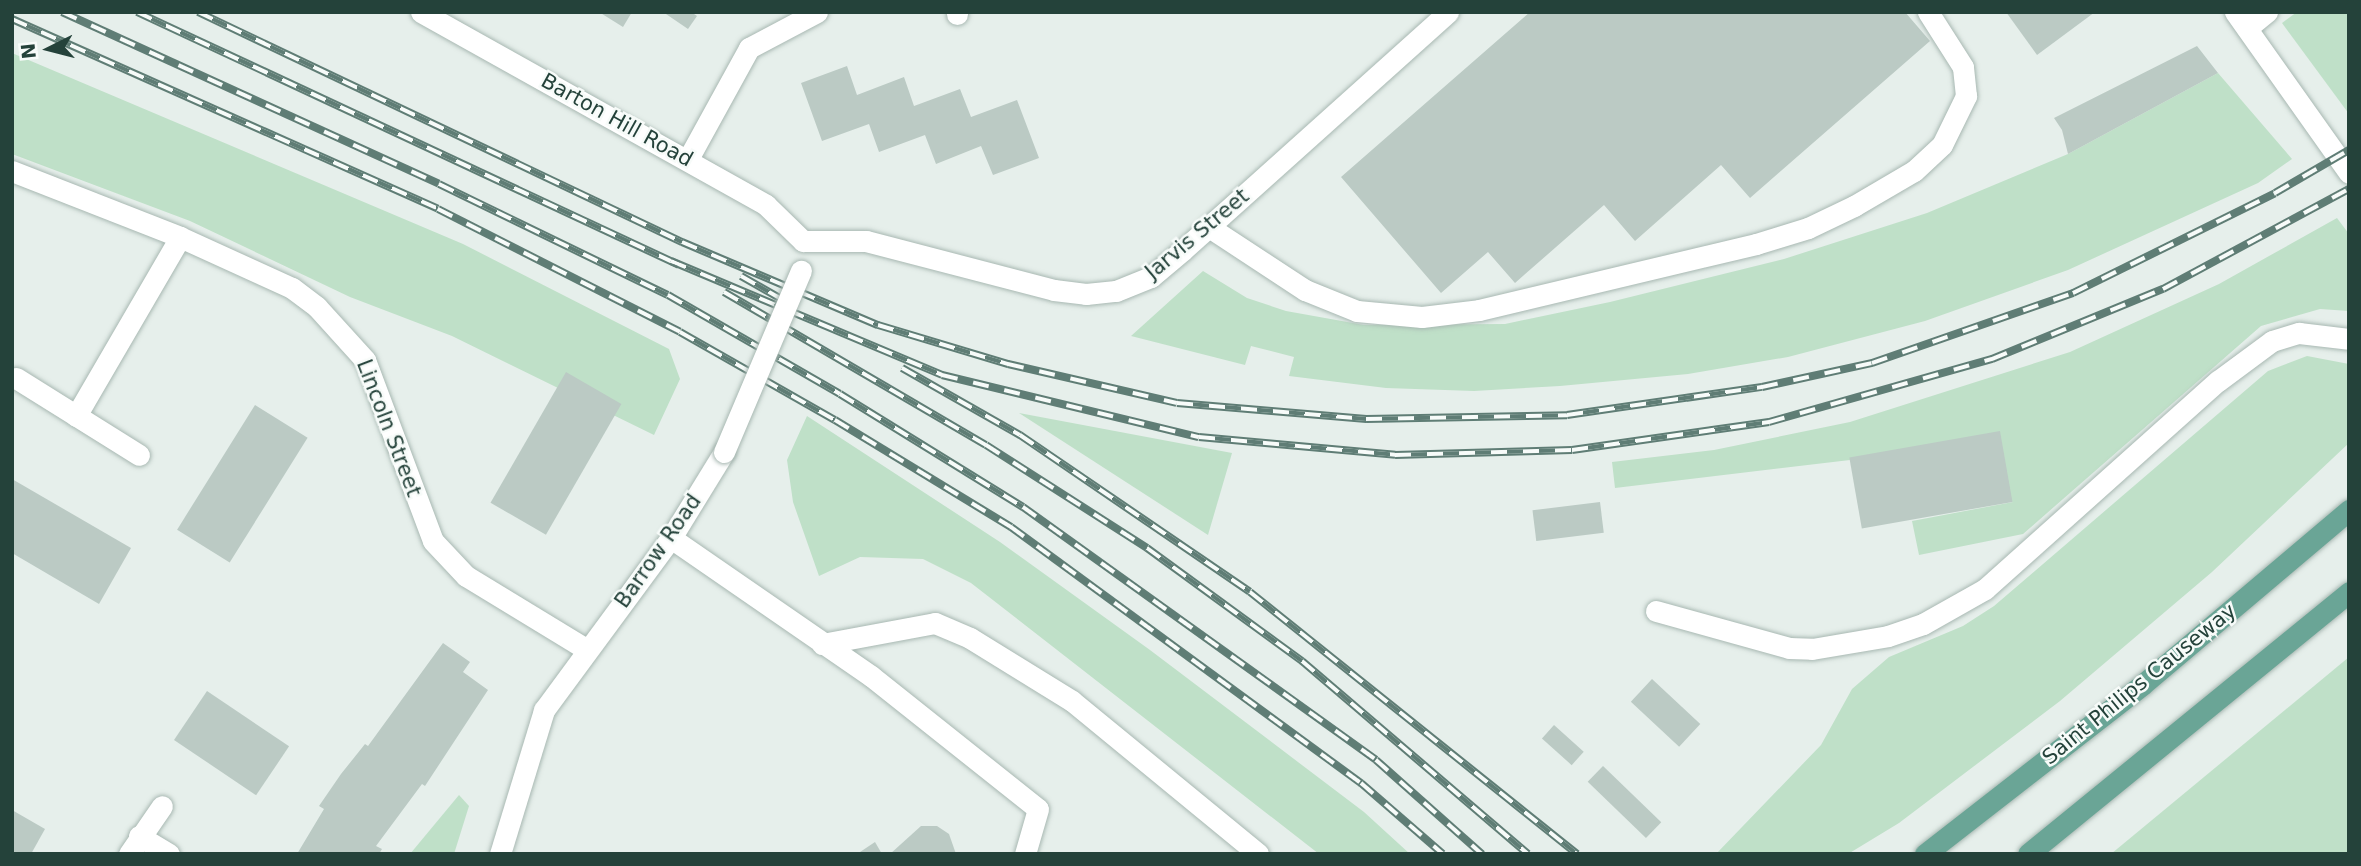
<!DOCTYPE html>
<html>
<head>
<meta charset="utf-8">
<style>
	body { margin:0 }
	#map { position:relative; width:2361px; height:866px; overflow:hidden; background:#e6efeb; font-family:"DejaVu Sans",sans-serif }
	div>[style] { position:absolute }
	.green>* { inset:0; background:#bfe0c8 }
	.building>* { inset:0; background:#bbcac4; transform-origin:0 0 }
	.roads { filter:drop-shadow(0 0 2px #a8b8b2) drop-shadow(0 0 2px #a8b8b2) }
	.minor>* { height:21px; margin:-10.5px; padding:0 10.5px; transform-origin:10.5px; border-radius:10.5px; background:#fff }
	.major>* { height:21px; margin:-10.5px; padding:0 10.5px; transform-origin:10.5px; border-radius:10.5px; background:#6aa596 }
	.rail>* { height:8px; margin-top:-4px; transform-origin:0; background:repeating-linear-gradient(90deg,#f7fbf9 0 16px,#5f7d75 0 32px); box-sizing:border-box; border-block:2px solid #5f7d75 }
	.bridges { filter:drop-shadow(0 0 2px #a8b8b2) drop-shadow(0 0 2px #a8b8b2) }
	.minor-bridge>* { height:21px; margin:-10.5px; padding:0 10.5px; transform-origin:10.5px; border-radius:10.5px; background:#fff }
	span { translate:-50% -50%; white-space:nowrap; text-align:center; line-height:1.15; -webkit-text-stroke:5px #f7fbf9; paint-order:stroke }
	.street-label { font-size:21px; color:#24423a }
	.frame { position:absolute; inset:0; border:14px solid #24423a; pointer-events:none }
	.north { position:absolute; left:14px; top:14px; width:70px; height:70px; -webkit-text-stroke:5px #f7fbf9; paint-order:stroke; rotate:264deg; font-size:19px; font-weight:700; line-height:28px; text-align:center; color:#24423a }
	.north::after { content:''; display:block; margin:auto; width:24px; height:32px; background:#24423a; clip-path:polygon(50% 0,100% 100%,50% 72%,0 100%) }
</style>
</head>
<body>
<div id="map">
	<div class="green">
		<div style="clip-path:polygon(2297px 12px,2349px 12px,2349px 114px,2282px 23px)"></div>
		<div style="clip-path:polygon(12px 53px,463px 244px,669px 349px,680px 379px,654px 435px,452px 336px,350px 297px,190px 221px,12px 154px)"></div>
		<div style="clip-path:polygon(2218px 73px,2292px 159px,2258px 183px,2068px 270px,1925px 321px,1788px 357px,1688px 374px,1560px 386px,1474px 391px,1386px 388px,1289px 376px,1294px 357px,1251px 346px,1245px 365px,1131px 336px,1203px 271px,1247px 298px,1286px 311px,1364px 325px,1505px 324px,1610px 302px,1784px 259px,1927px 213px,2068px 154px)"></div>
		<div style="clip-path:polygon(2337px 218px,2349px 234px,2349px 311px,2320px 309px,2261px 326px,2023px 534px,1919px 555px,1912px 521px,2013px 502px,1850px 460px,1615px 488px,1612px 462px,1714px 450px,1850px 422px,2070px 352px,2219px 284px)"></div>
		<div style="clip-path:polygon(2307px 356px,2349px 364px,2349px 443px,2212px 572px,2060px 701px,1899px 823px,1848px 854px,1716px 854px,1821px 745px,1852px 689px,1889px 657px,1963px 626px,1994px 606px,2268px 371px)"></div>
		<div style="clip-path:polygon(1019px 413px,1232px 453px,1208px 535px)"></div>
		<div style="clip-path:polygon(807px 416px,1000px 542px,1150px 650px,1364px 812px,1410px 854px,1319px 854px,971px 583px,923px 559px,860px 557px,819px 576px,793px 502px,787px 460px)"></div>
		<div style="clip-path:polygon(2349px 657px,2349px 854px,2111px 854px)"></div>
		<div style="clip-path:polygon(459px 795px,469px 806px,454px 854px,410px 854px)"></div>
	</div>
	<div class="building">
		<div style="clip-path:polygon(599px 12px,632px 12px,623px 27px)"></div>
		<div style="clip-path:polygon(663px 12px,691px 12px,697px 16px,688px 29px)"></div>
		<div style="clip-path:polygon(1530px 12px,1905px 12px,1930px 41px,1750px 198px,1721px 165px,1635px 241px,1604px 205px,1515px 283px,1488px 252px,1441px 293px,1341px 177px)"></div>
		<div style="clip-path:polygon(2006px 12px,2095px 12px,2037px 55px)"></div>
		<div style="clip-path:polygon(2197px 46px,2218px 73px,2068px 154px,2062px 130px,2054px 118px)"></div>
		<div style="clip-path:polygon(847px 66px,857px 95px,904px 77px,914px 106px,960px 89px,971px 117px,1017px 100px,1039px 158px,993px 175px,981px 146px,936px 164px,925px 135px,879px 152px,869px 124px,822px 141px,801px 83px)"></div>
		<div style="left:566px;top:372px;width:64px;height:151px;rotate:30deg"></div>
		<div style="left:255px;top:405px;width:62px;height:147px;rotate:32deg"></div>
		<div style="left:2000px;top:431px;width:72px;height:153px;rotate:80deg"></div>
		<div style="clip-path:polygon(12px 479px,131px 548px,99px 604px,12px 553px)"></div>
		<div style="left:1600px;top:502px;width:31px;height:68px;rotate:83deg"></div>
		<div style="clip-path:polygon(443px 643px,470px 662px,463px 672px,488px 690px,425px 786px,422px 784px,376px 846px,382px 849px,379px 854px,297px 854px,324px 809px,319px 806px,341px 774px,365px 744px,368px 746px)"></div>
		<div style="left:1652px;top:679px;width:66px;height:31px;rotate:43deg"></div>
		<div style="left:207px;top:691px;width:99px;height:59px;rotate:34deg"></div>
		<div style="left:1554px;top:725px;width:40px;height:18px;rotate:42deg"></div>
		<div style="left:1603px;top:766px;width:81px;height:22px;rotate:44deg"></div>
		<div style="clip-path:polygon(12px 810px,45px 829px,31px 854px,12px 854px)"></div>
		<div style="clip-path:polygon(921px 826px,937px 826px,949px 834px,956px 854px,890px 854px)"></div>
		<div style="clip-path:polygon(875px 842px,882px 854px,857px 854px)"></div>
	</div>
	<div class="roads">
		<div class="minor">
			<div style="left:421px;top:12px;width:395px;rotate:29.2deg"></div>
			<div style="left:766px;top:205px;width:52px;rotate:44.2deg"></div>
			<div style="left:957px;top:12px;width:2px;rotate:90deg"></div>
			<div style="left:2235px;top:12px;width:197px;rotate:54.7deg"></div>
			<div style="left:2247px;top:28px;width:26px;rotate:-39deg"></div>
			<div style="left:688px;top:159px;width:127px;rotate:-61.2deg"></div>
			<div style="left:749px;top:48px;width:77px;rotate:-27.9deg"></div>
			<div style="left:12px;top:171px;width:180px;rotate:21.4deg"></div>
			<div style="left:180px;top:237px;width:123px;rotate:24.5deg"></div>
			<div style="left:292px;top:288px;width:31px;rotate:37deg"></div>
			<div style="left:317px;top:307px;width:72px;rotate:47.8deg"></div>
			<div style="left:365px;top:360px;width:193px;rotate:69.4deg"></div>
			<div style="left:433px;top:541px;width:48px;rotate:46.7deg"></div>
			<div style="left:466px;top:576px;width:140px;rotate:31.3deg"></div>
			<div style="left:1209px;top:227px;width:115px;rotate:33.3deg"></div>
			<div style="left:1305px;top:290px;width:56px;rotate:22deg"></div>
			<div style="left:1357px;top:311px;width:65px;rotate:5.3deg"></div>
			<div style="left:1422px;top:317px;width:57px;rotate:-7deg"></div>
			<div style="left:1479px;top:310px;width:285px;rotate:-13.4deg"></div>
			<div style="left:1756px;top:244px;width:54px;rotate:-17.1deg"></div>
			<div style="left:1808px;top:228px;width:51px;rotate:-25.6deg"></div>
			<div style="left:1854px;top:206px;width:69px;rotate:-30.3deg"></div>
			<div style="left:1914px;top:171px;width:38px;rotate:-43deg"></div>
			<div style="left:1942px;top:145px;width:55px;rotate:-63.9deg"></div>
			<div style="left:1966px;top:96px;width:29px;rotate:-96deg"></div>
			<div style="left:1963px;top:67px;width:65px;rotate:-122.5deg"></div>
			<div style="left:803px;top:241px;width:63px"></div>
			<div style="left:866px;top:241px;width:194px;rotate:14.6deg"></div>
			<div style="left:1054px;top:290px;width:32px;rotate:7deg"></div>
			<div style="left:1086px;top:294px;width:30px;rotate:-6deg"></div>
			<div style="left:1116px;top:291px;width:38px;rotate:-22deg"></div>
			<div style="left:1151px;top:277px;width:42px;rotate:-40.2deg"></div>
			<div style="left:1183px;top:250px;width:356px;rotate:-41.9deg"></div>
			<div style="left:16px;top:378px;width:145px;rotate:32deg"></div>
			<div style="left:76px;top:416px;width:207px;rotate:-59.8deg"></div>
			<div style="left:671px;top:538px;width:243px;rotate:34.6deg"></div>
			<div style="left:871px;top:676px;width:213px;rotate:38.5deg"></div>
			<div style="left:1038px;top:809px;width:47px;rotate:106.1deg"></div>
			<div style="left:1656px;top:611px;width:138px;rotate:15.5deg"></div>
			<div style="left:1789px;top:648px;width:23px;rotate:2deg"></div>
			<div style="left:1812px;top:649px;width:77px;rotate:-9.7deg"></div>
			<div style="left:1888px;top:636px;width:37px;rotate:-19deg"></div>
			<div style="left:1923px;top:624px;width:71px;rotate:-29.4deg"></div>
			<div style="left:1985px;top:589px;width:312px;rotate:-41.8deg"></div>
			<div style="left:2218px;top:381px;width:67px;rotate:-36.5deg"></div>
			<div style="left:2272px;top:341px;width:28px;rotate:-17deg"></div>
			<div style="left:2299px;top:333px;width:50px;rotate:6.8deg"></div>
			<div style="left:822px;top:644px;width:115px;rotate:-10.5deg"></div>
			<div style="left:935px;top:623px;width:38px;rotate:23deg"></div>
			<div style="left:970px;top:638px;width:120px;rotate:31.7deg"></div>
			<div style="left:1072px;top:701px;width:241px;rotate:39.4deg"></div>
			<div style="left:139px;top:836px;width:35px;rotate:31deg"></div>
			<div style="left:129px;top:854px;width:58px;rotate:-55.5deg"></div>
			<div style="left:500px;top:854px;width:151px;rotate:-73deg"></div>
			<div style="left:544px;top:710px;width:214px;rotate:-53.6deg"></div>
			<div style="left:671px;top:538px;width:101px;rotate:-58.4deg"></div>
		</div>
		<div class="major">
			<div style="left:1925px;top:854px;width:275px;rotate:-37.9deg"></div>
			<div style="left:2142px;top:685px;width:271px;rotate:-40.2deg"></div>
			<div style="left:2028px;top:854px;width:414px;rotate:-39.2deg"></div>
		</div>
	</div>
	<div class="rail">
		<div style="left:62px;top:12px;width:414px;rotate:24.5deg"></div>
		<div style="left:439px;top:184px;width:254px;rotate:25.9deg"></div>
		<div style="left:668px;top:295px;width:198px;rotate:29.9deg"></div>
		<div style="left:840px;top:394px;width:215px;rotate:31.7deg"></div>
		<div style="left:1023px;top:507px;width:434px;rotate:35.6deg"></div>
		<div style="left:1376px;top:760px;width:142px;rotate:41.6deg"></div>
		<div style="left:137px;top:12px;width:598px;rotate:25.02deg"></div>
		<div style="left:198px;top:12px;width:536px;rotate:25.42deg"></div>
		<div style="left:682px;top:242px;width:213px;rotate:23deg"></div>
		<div style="left:878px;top:325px;width:136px;rotate:16.7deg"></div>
		<div style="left:1008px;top:364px;width:173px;rotate:13deg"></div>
		<div style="left:1177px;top:403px;width:190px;rotate:4.8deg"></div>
		<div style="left:1366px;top:419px;width:201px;rotate:-1.1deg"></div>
		<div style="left:1567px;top:415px;width:197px;rotate:-8.2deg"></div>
		<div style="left:1762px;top:387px;width:113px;rotate:-12.3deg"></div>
		<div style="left:1872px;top:363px;width:213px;rotate:-19.2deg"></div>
		<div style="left:2073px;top:293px;width:225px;rotate:-26.3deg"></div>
		<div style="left:2275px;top:193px;width:86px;rotate:-30.2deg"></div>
		<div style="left:12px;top:19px;width:466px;rotate:24deg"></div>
		<div style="left:438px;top:209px;width:271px;rotate:26.9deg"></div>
		<div style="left:680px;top:332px;width:178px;rotate:29.6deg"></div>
		<div style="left:835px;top:420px;width:206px;rotate:31.3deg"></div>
		<div style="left:1011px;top:527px;width:434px;rotate:36.2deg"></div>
		<div style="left:1361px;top:783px;width:108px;rotate:40.9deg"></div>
		<div style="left:671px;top:261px;width:294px;rotate:22.8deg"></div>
		<div style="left:942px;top:375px;width:264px;rotate:13.6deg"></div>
		<div style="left:1199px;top:437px;width:197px;rotate:5.2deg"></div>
		<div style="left:1395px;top:455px;width:177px;rotate:-1.6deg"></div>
		<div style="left:1572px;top:450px;width:199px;rotate:-8.1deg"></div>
		<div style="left:1769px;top:422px;width:232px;rotate:-15.8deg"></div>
		<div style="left:1992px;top:359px;width:185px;rotate:-22.3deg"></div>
		<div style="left:2163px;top:289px;width:211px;rotate:-28.3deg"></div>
		<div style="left:741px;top:276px;width:48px;rotate:29.7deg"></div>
		<div style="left:724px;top:292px;width:303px;rotate:30.3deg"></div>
		<div style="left:986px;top:445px;width:191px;rotate:32.6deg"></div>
		<div style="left:1147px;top:548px;width:192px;rotate:36.1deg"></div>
		<div style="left:1302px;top:661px;width:297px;rotate:40.5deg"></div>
		<div style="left:902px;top:368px;width:136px;rotate:29.6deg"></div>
		<div style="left:1020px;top:435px;width:278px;rotate:34.3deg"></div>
		<div style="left:1250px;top:592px;width:419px;rotate:38.7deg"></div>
	</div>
	<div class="bridges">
		<div class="minor-bridge">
			<div style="left:724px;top:452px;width:197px;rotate:-67deg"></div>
		</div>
	</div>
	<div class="street-label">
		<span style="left:617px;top:120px;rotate:29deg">Barton Hill Road</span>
		<span style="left:1197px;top:234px;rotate:-40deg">Jarvis Street</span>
		<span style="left:389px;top:428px;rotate:69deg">Lincoln Street</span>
		<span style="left:658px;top:551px;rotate:-55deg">Barrow Road</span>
		<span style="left:2139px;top:684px;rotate:-39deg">Saint Philips Causeway</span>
	</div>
	<div class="frame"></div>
	<div class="north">N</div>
</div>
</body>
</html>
